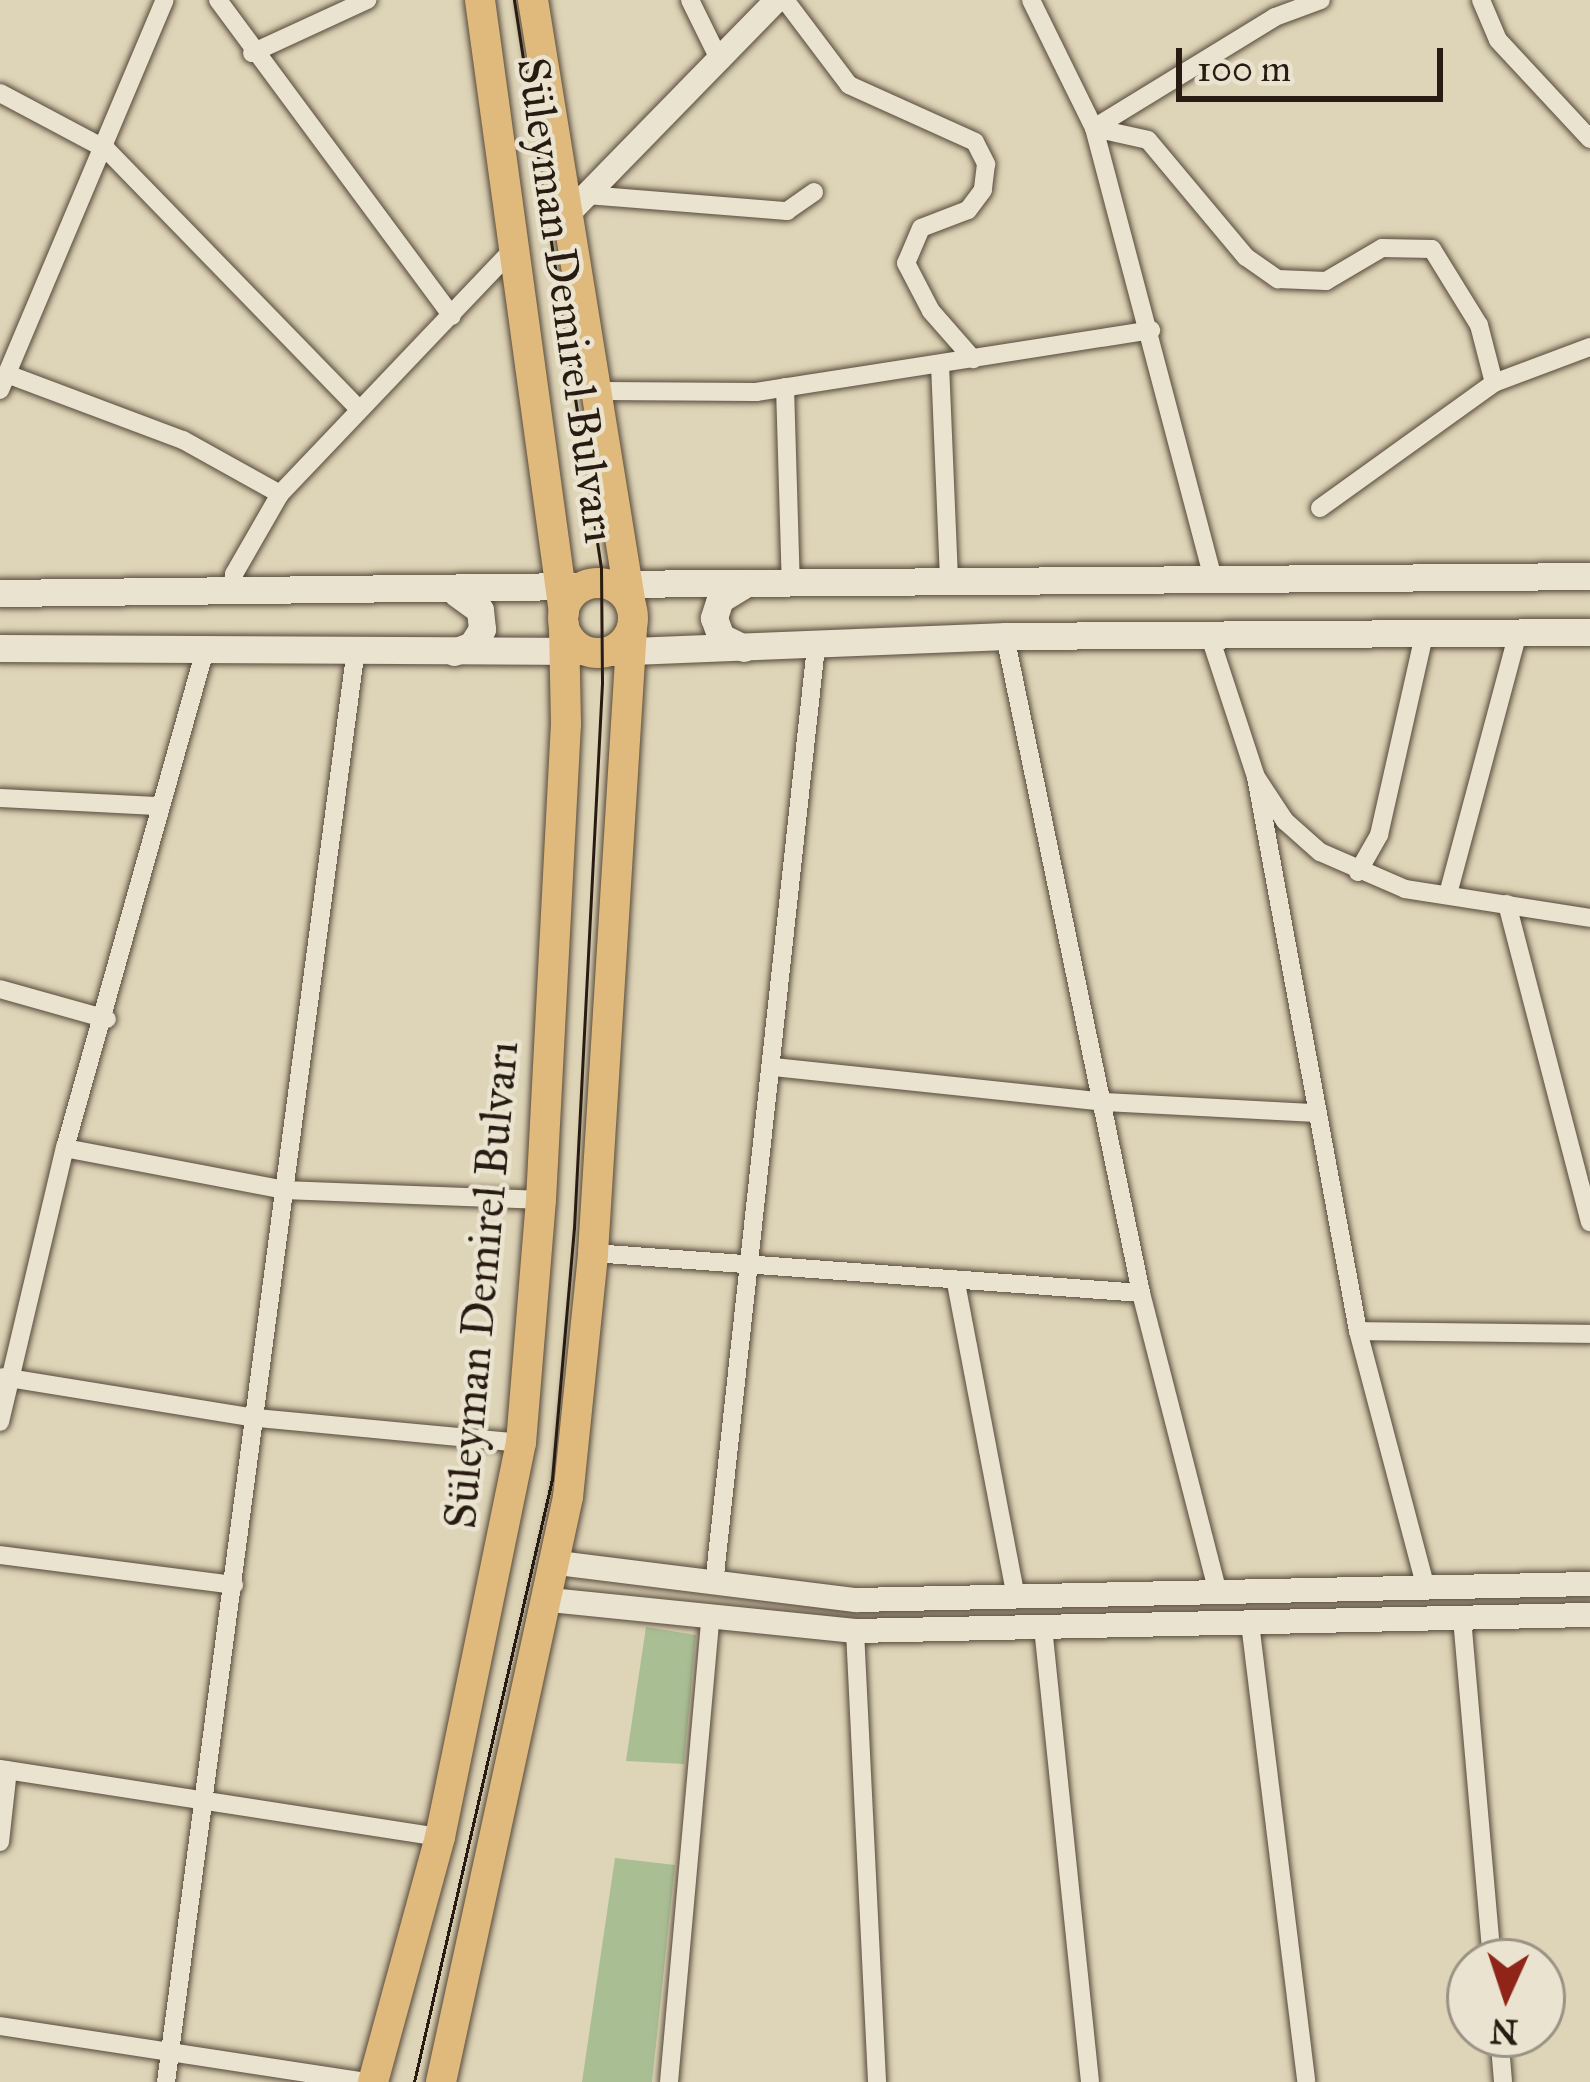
<!DOCTYPE html>
<html>
<head>
<meta charset="utf-8">
<style>
	body { margin:0 }
	#map { position:relative; width:1590px; height:2082px; overflow:hidden; background:#ded4b7; font-family:"IM FELL Great Primer",serif }
	div>[style] { position:absolute }
	.green>* { inset:0; background:#aabe94 }
	.roads { filter:drop-shadow(0 0 3px #56493a) drop-shadow(0 0 3px #56493a) }
	.minor>* { height:18px; margin:-9px; padding:0 9px; transform-origin:9px; border-radius:9px; background:#eae3d0 }
	.tertiary>* { height:24px; margin:-12px; padding:0 12px; transform-origin:12px; border-radius:12px; background:#eae3d0 }
	.secondary>* { height:27px; margin:-13.5px; padding:0 13.5px; transform-origin:13.5px; border-radius:13.5px; background:#eae3d0 }
	.primary>* { height:30px; margin:-15px; padding:0 15px; transform-origin:15px; border-radius:15px; background:#dfba7c }
	.primary>.ring { margin:-15px; padding:0; box-sizing:content-box; background:none; border:30px solid #dfba7c; border-radius:50% }
	.tram>* { height:3px; margin:-1.5px; padding:0 1.5px; transform-origin:1.5px; border-radius:1.5px; background:#281b11 }
	span { translate:-50% -50%; white-space:nowrap; text-align:center; line-height:1.15; -webkit-text-stroke:9px #eae3d0; paint-order:stroke }
	.street-label { font-size:45px; color:#281b11 }
	.north { position:absolute; left:1446px; top:1938px; width:120px; height:120px; box-sizing:border-box; background:#eae3d0; border:3px solid #9c9384; border-radius:50%; rotate:183deg; font-size:33px; font-weight:700; line-height:48px; text-align:center; color:#281b11 }
	.north::after { content:''; display:block; margin:auto; width:42px; height:54px; background:#8f2418; clip-path:polygon(50% 0,100% 100%,50% 72%,0 100%) }
	.scale { position:absolute; left:1176px; top:48px; width:267px; height:54px; box-sizing:border-box; border:6px solid #281b11; border-top:0; padding-left:15px; font-size:36px; line-height:42px; white-space:nowrap; color:#281b11; -webkit-text-stroke:9px #eae3d0; paint-order:stroke }
</style>
</head>
<body>
<div id="map">
	<div class="green">
		<div style="clip-path:polygon(646px 1627px,696px 1635px,684px 1764px,626px 1761px)"></div>
		<div style="clip-path:polygon(615px 1858px,675px 1865px,652px 2082px,582px 2082px)"></div>
	</div>
	<div class="roads">
		<div class="minor">
			<div style="left:218px;top:0;width:393px;rotate:53.5deg"></div>
			<div style="left:690px;top:0;width:66px;rotate:63.8deg"></div>
			<div style="left:785px;top:0;width:106px;rotate:53deg"></div>
			<div style="left:849px;top:85px;width:138px;rotate:24.3deg"></div>
			<div style="left:975px;top:142px;width:25px;rotate:63deg"></div>
			<div style="left:986px;top:164px;width:26px;rotate:97deg"></div>
			<div style="left:983px;top:190px;width:25px;rotate:127deg"></div>
			<div style="left:968px;top:210px;width:50px;rotate:159deg"></div>
			<div style="left:921px;top:228px;width:38px;rotate:113deg"></div>
			<div style="left:906px;top:263px;width:54px;rotate:62.5deg"></div>
			<div style="left:931px;top:311px;width:64px;rotate:48.8deg"></div>
			<div style="left:1031px;top:0;width:143px;rotate:63.8deg"></div>
			<div style="left:1094px;top:128px;width:469px;rotate:75.2deg"></div>
			<div style="left:1481px;top:0;width:43px;rotate:67deg"></div>
			<div style="left:1498px;top:40px;width:135px;rotate:47.1deg"></div>
			<div style="left:252px;top:53px;width:127px;rotate:-24.7deg"></div>
			<div style="left:0;top:93px;width:121px;rotate:28deg"></div>
			<div style="left:107px;top:150px;width:360px;rotate:45.8deg"></div>
			<div style="left:1094px;top:128px;width:55px;rotate:12.5deg"></div>
			<div style="left:1148px;top:140px;width:153px;rotate:50.1deg"></div>
			<div style="left:1246px;top:257px;width:39px;rotate:35deg"></div>
			<div style="left:1278px;top:279px;width:48px;rotate:2.4deg"></div>
			<div style="left:1326px;top:281px;width:65px;rotate:-30.5deg"></div>
			<div style="left:1382px;top:248px;width:50px;rotate:1.1deg"></div>
			<div style="left:1432px;top:249px;width:89px;rotate:58.3deg"></div>
			<div style="left:1479px;top:325px;width:60px;rotate:75.5deg"></div>
			<div style="left:1094px;top:128px;width:212px;rotate:-31.5deg"></div>
			<div style="left:1275px;top:17px;width:49px;rotate:-20.3deg"></div>
			<div style="left:587px;top:195px;width:201px;rotate:4.6deg"></div>
			<div style="left:787px;top:211px;width:33px;rotate:-35deg"></div>
			<div style="left:940px;top:364px;width:219px;rotate:87.6deg"></div>
			<div style="left:7px;top:374px;width:188px;rotate:20.6deg"></div>
			<div style="left:183px;top:440px;width:111px;rotate:29.1deg"></div>
			<div style="left:785px;top:387px;width:198px;rotate:88.3deg"></div>
			<div style="left:0;top:390px;width:423px;rotate:-67.1deg"></div>
			<div style="left:602px;top:391px;width:154px;rotate:0.4deg"></div>
			<div style="left:756px;top:392px;width:400px;rotate:-8.9deg"></div>
			<div style="left:1320px;top:508px;width:214px;rotate:-35.7deg"></div>
			<div style="left:1494px;top:383px;width:103px;rotate:-20.6deg"></div>
			<div style="left:233px;top:594px;width:20px;rotate:-87deg"></div>
			<div style="left:234px;top:574px;width:92px;rotate:-60.1deg"></div>
			<div style="left:280px;top:494px;width:342px;rotate:-46.4deg"></div>
			<div style="left:1209px;top:634px;width:151px;rotate:71.8deg"></div>
			<div style="left:1256px;top:777px;width:53px;rotate:56.6deg"></div>
			<div style="left:1285px;top:821px;width:47px;rotate:41.5deg"></div>
			<div style="left:1320px;top:852px;width:93px;rotate:23.5deg"></div>
			<div style="left:1405px;top:889px;width:187px;rotate:8.9deg"></div>
			<div style="left:1005px;top:636px;width:671px;rotate:78.3deg"></div>
			<div style="left:1141px;top:1293px;width:310px;rotate:75.6deg"></div>
			<div style="left:1256px;top:777px;width:563px;rotate:79.57deg"></div>
			<div style="left:1358px;top:1331px;width:266px;rotate:75.2deg"></div>
			<div style="left:0;top:798px;width:157px;rotate:2.9deg"></div>
			<div style="left:1358px;top:872px;width:43px;rotate:-60.4deg"></div>
			<div style="left:1379px;top:835px;width:205px;rotate:-77.3deg"></div>
			<div style="left:1448px;top:894px;width:270px;rotate:-75deg"></div>
			<div style="left:1507px;top:904px;width:329px;rotate:75.4deg"></div>
			<div style="left:0;top:989px;width:111px;rotate:15.7deg"></div>
			<div style="left:773px;top:1067px;width:333px;rotate:6deg"></div>
			<div style="left:1104px;top:1102px;width:213px;rotate:3deg"></div>
			<div style="left:65px;top:1148px;width:225px;rotate:10.8deg"></div>
			<div style="left:286px;top:1190px;width:255px;rotate:2.2deg"></div>
			<div style="left:593px;top:1253px;width:549px;rotate:4.17deg"></div>
			<div style="left:956px;top:1283px;width:320px;rotate:79.2deg"></div>
			<div style="left:1358px;top:1331px;width:232px;rotate:0.7deg"></div>
			<div style="left:3px;top:1377px;width:257px;rotate:9.2deg"></div>
			<div style="left:257px;top:1418px;width:265px;rotate:5.4deg"></div>
			<div style="left:0;top:1422px;width:282px;rotate:-76.7deg"></div>
			<div style="left:65px;top:1148px;width:517px;rotate:-74.3deg"></div>
			<div style="left:0;top:1555px;width:236px;rotate:7.3deg"></div>
			<div style="left:714px;top:1584px;width:944px;rotate:-83.79deg"></div>
			<div style="left:1462px;top:1618px;width:345px;rotate:85deg"></div>
			<div style="left:1250px;top:1623px;width:462px;rotate:83deg"></div>
			<div style="left:1043px;top:1627px;width:457px;rotate:84.1deg"></div>
			<div style="left:855px;top:1631px;width:452px;rotate:87.2deg"></div>
			<div style="left:0;top:1769px;width:445px;rotate:8.8deg"></div>
			<div style="left:0;top:1842px;width:72px;rotate:-83.7deg"></div>
			<div style="left:0;top:2026px;width:371px;rotate:8.7deg"></div>
			<div style="left:1499px;top:2034px;width:48px;rotate:85.2deg"></div>
			<div style="left:166px;top:2082px;width:1446px;rotate:-82.45deg"></div>
			<div style="left:669px;top:2082px;width:470px;rotate:-84.9deg"></div>
		</div>
		<div class="tertiary">
			<div style="left:569px;top:213px;width:298px;rotate:-45.7deg"></div>
			<div style="left:558px;top:1563px;width:300px;rotate:7.1deg"></div>
			<div style="left:856px;top:1600px;width:734px;rotate:-1.25deg"></div>
			<div style="left:550px;top:1600px;width:307px;rotate:5.8deg"></div>
			<div style="left:855px;top:1631px;width:735px;rotate:-1.25deg"></div>
		</div>
		<div class="secondary">
			<div style="left:604px;top:584px;width:986px;rotate:-0.46deg"></div>
			<div style="left:742px;top:586px;width:26px;rotate:149deg"></div>
			<div style="left:720px;top:599px;width:20px;rotate:108deg"></div>
			<div style="left:714px;top:618px;width:20px;rotate:70deg"></div>
			<div style="left:721px;top:637px;width:25px;rotate:26deg"></div>
			<div style="left:0;top:593px;width:584px;rotate:-0.69deg"></div>
			<div style="left:0;top:648px;width:585px;rotate:0.29deg"></div>
			<div style="left:454px;top:652px;width:19px;rotate:-21deg"></div>
			<div style="left:472px;top:645px;width:19px;rotate:-58deg"></div>
			<div style="left:482px;top:629px;width:19px;rotate:-96deg"></div>
			<div style="left:480px;top:610px;width:29px;rotate:-144deg"></div>
			<div style="left:608px;top:652px;width:397px;rotate:-2.3deg"></div>
			<div style="left:1005px;top:636px;width:585px;rotate:-0.39deg"></div>
		</div>
		<div class="primary">
			<div style="left:480px;top:0;width:619px;rotate:82.2deg"></div>
			<div style="left:533px;top:0;width:614px;rotate:80.81deg"></div>
			<div class="ring" style="left:563px;top:583px;width:40px;height:40px"></div>
			<div style="left:373px;top:2082px;width:254px;rotate:-74.7deg"></div>
			<div style="left:440px;top:1837px;width:402px;rotate:-78.4deg"></div>
			<div style="left:521px;top:1443px;width:244px;rotate:-85.3deg"></div>
			<div style="left:541px;top:1200px;width:477px;rotate:-87deg"></div>
			<div style="left:566px;top:724px;width:99px;rotate:-91.2deg"></div>
			<div style="left:441px;top:2082px;width:599px;rotate:-77.75deg"></div>
			<div style="left:568px;top:1497px;width:245px;rotate:-84.1deg"></div>
			<div style="left:593px;top:1253px;width:626px;rotate:-86.43deg"></div>
		</div>
	</div>
	<div class="tram">
		<div style="left:414px;top:2082px;width:619px;rotate:-77.11deg"></div>
		<div style="left:552px;top:1479px;width:252px;rotate:-85deg"></div>
		<div style="left:574px;top:1228px;width:546px;rotate:-87.06deg"></div>
		<div style="left:602px;top:683px;width:115px;rotate:-90.5deg"></div>
		<div style="left:601px;top:568px;width:575px;rotate:-98.71deg"></div>
	</div>
	<div class="street-label">
		<span style="left:567px;top:300px;rotate:82deg">Süleyman Demirel Bulvarı</span>
		<span style="left:481px;top:1285px;rotate:-85deg">Süleyman Demirel Bulvarı</span>
	</div>
	<div class="north">N</div>
	<div class="scale">100 m</div>
</div>
</body>
</html>
